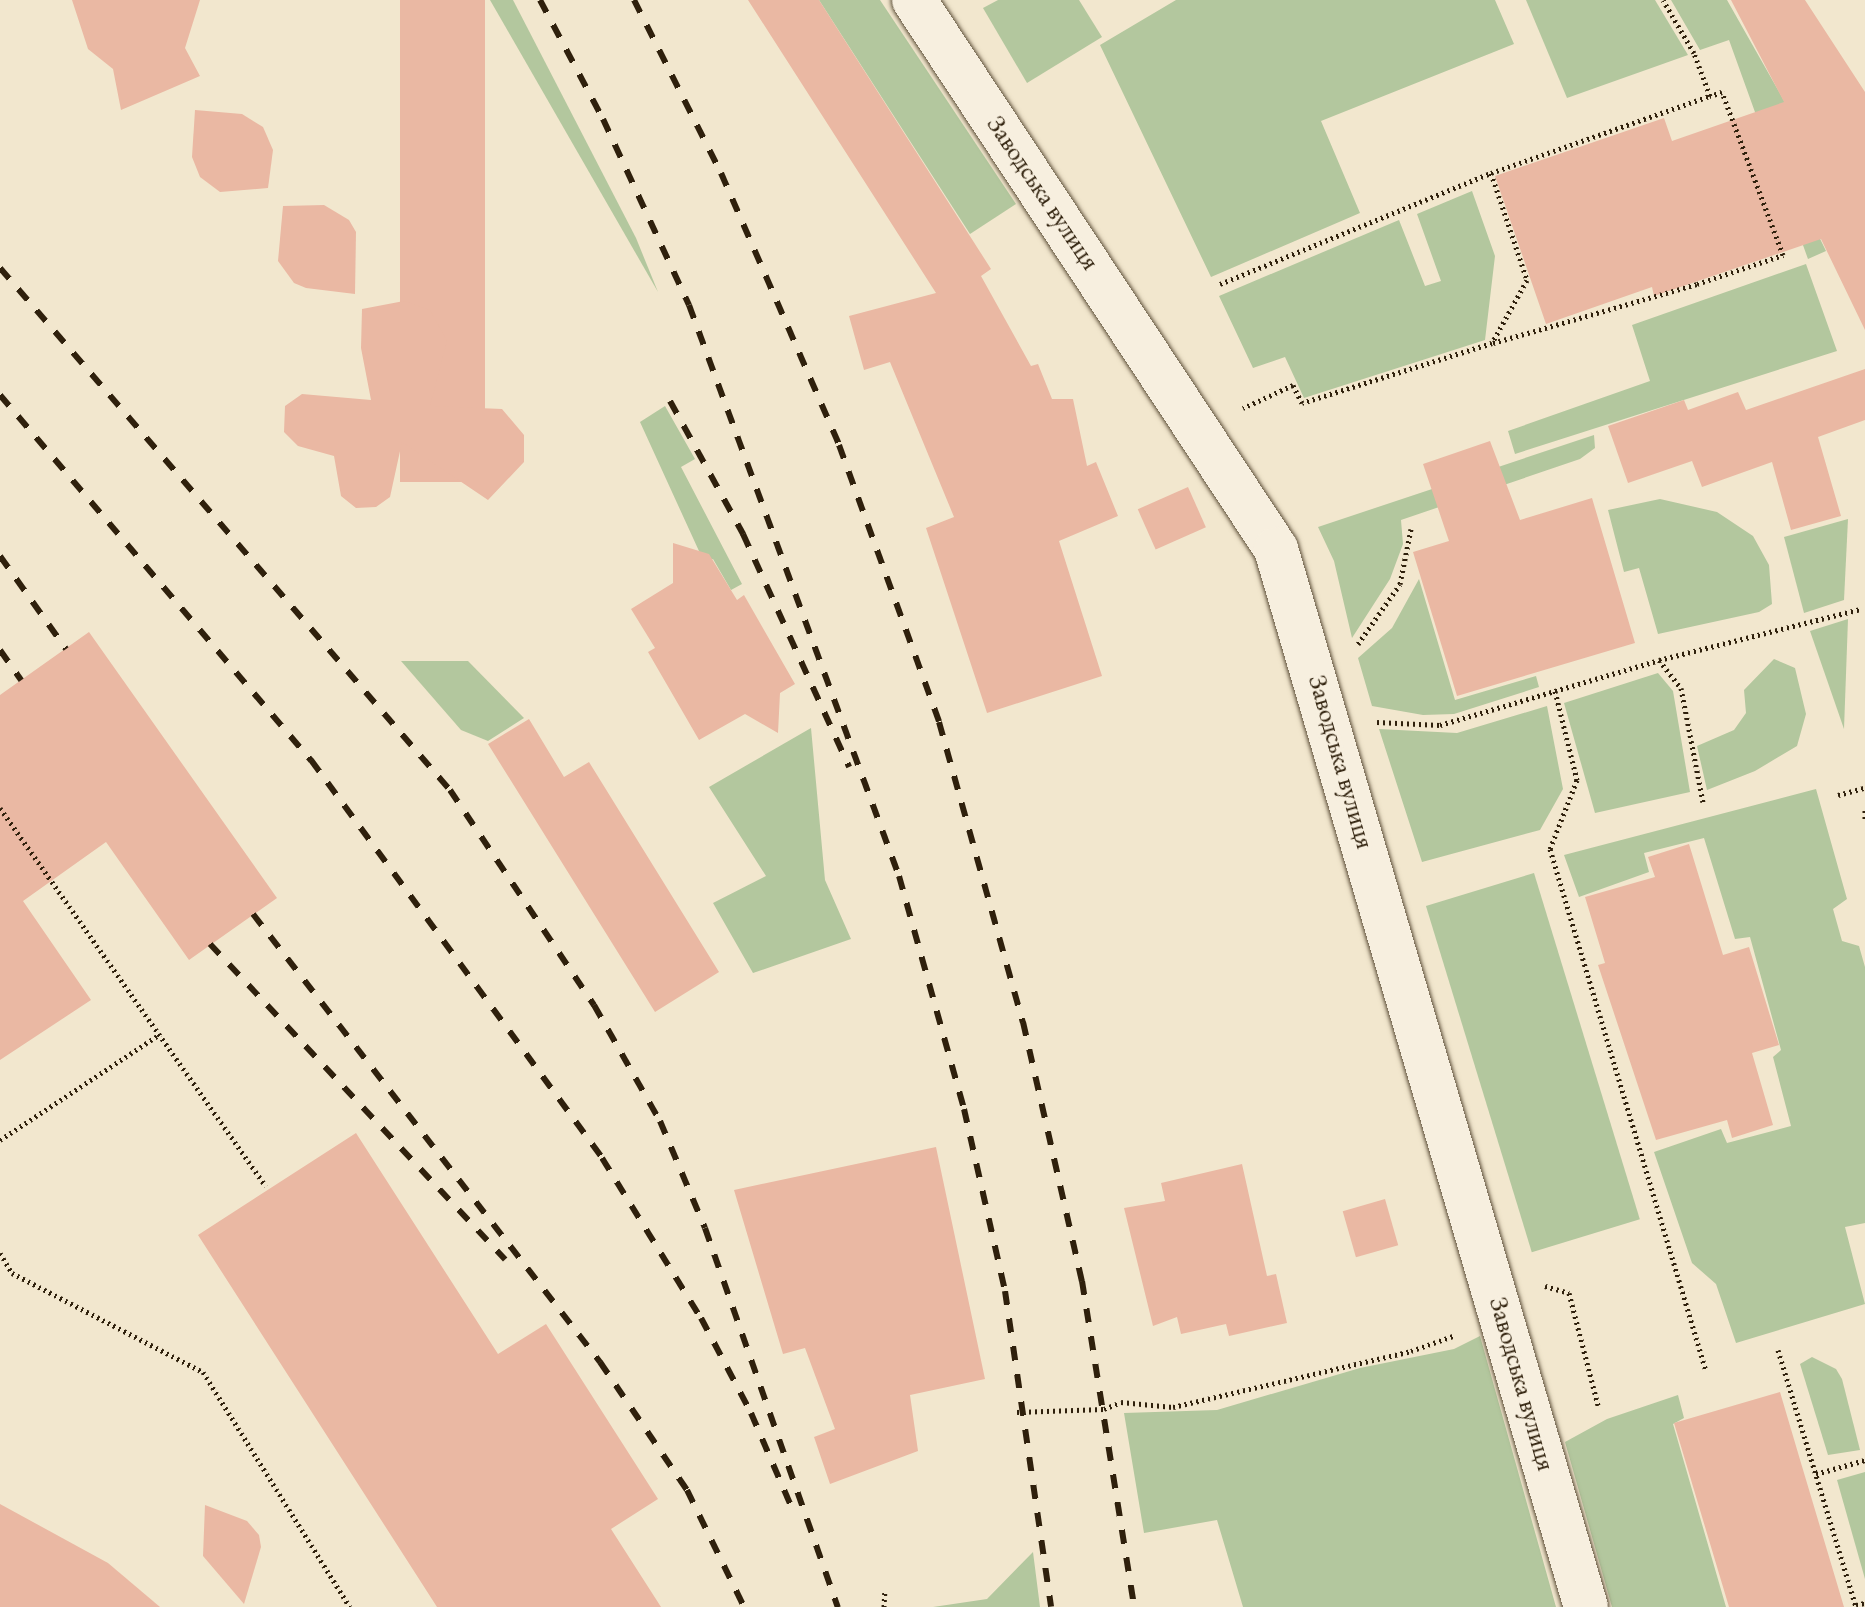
<!DOCTYPE html>
<html>
<head>
<meta charset="utf-8">
<style>
	body { margin:0 }
	#map { position:relative; width:1865px; height:1607px; overflow:hidden; background:#f2e7ce; font-family:"EB Garamond",serif }
	div>[style] { position:absolute }
	.green>* { inset:0; background:#b3c79e; transform-origin:0 0 }
	.building>* { inset:0; background:#eab8a3; transform-origin:0 0 }
	.path>* { height:5px; margin-top:-2.5px; transform-origin:0; background:repeating-linear-gradient(90deg,#2f200c 0 2px,transparent 0 6px) }
	.roads { filter:drop-shadow(0 0 2px #60523c) drop-shadow(0 0 2px #60523c) }
	.street>* { height:44px; margin:-22px; padding:0 22px; transform-origin:22px; border-radius:22px; background:#f7efdf }
	.rail>* { height:6px; margin-top:-3px; transform-origin:0; background:repeating-linear-gradient(90deg,#2f200c 0 14px,transparent 0 28px) }
	span { translate:-50% -50%; white-space:nowrap; text-align:center; line-height:1.15; -webkit-text-stroke:7px #f7efdf; paint-order:stroke }
	.street-label { font-size:26px; color:#2f200c }
</style>
</head>
<body>
<div id="map">
	<div class="green">
		<div style="clip-path:polygon(490px 0,513px 0,636px 238px,658px 292px)"></div>
		<div style="clip-path:polygon(819px 0,880px 0,1016px 204px,970px 234px)"></div>
		<div style="clip-path:polygon(998px 0,1079px 0,1102px 37px,1027px 83px,983px 8px)"></div>
		<div style="clip-path:polygon(1176px 0,1495px 0,1514px 44px,1321px 121px,1360px 213px,1211px 277px,1100px 45px)"></div>
		<div style="clip-path:polygon(1526px 0,1655px 0,1688px 55px,1567px 98px)"></div>
		<div style="clip-path:polygon(1671px 0,1727px 0,1829px 180px,1799px 196px,1826px 251px,1808px 259px,1729px 40px,1700px 50px)"></div>
		<div style="clip-path:polygon(1472px 191px,1495px 256px,1485px 340px,1304px 398px,1285px 357px,1253px 368px,1219px 296px,1399px 220px,1425px 286px,1441px 281px,1417px 214px)"></div>
		<div style="clip-path:polygon(1806px 264px,1837px 351px,1515px 454px,1508px 431px,1650px 381px,1632px 325px)"></div>
		<div style="clip-path:polygon(665px 406px,695px 459px,681px 467px,742px 584px,731px 590px,713px 559px,704px 562px,640px 422px)"></div>
		<div style="clip-path:polygon(1594px 435px,1595px 448px,1580px 459px,1401px 520px,1403px 544px,1390px 579px,1352px 638px,1334px 561px,1318px 527px)"></div>
		<div style="clip-path:polygon(1660px 499px,1717px 512px,1753px 536px,1769px 565px,1772px 604px,1759px 612px,1658px 634px,1639px 568px,1624px 572px,1608px 510px)"></div>
		<div style="clip-path:polygon(1848px 519px,1844px 600px,1804px 613px,1784px 537px)"></div>
		<div style="clip-path:polygon(1419px 579px,1455px 700px,1536px 676px,1539px 687px,1454px 714px,1423px 715px,1372px 706px,1358px 658px,1392px 628px)"></div>
		<div style="clip-path:polygon(1848px 619px,1844px 729px,1810px 631px)"></div>
		<div style="clip-path:polygon(1774px 659px,1795px 668px,1806px 714px,1797px 746px,1755px 771px,1707px 790px,1697px 746px,1734px 730px,1746px 713px,1744px 690px)"></div>
		<div style="clip-path:polygon(401px 661px,468px 661px,524px 718px,488px 741px,461px 730px)"></div>
		<div style="clip-path:polygon(1658px 673px,1673px 691px,1690px 792px,1595px 813px,1564px 703px)"></div>
		<div style="clip-path:polygon(1547px 706px,1563px 789px,1540px 830px,1422px 862px,1379px 729px,1457px 733px)"></div>
		<div style="clip-path:polygon(811px 728px,825px 880px,851px 939px,753px 973px,713px 903px,766px 876px,709px 787px)"></div>
		<div style="clip-path:polygon(1816px 789px,1847px 899px,1833px 909px,1842px 941px,1859px 946px,1865px 967px,1865px 1223px,1845px 1227px,1865px 1304px,1736px 1343px,1716px 1284px,1692px 1263px,1654px 1152px,1721px 1129px,1727px 1143px,1791px 1126px,1773px 1057px,1781px 1050px,1750px 937px,1735px 939px,1704px 838px,1644px 853px,1649px 872px,1579px 897px,1564px 855px)"></div>
		<div style="left:1534px;top:873px;width:362px;height:113px;rotate:73deg"></div>
		<div style="clip-path:polygon(1480px 1336px,1556px 1607px,1243px 1607px,1217px 1520px,1144px 1533px,1124px 1413px,1217px 1410px,1360px 1368px,1454px 1349px)"></div>
		<div style="clip-path:polygon(1812px 1357px,1836px 1369px,1842px 1379px,1860px 1450px,1828px 1455px,1800px 1364px)"></div>
		<div style="clip-path:polygon(1678px 1395px,1684px 1418px,1673px 1424px,1726px 1607px,1612px 1607px,1565px 1442px,1607px 1419px)"></div>
		<div style="clip-path:polygon(1865px 1472px,1865px 1579px,1837px 1480px)"></div>
		<div style="clip-path:polygon(1033px 1552px,1040px 1607px,933px 1607px,987px 1599px)"></div>
	</div>
	<div class="building">
		<div style="clip-path:polygon(72px 0,200px 0,185px 48px,200px 76px,121px 110px,113px 69px,88px 49px)"></div>
		<div style="left:400px;top:0;width:85px;height:482px"></div>
		<div style="clip-path:polygon(748px 0,819px 0,991px 269px,981px 276px,1031px 366px,1038px 364px,1052px 399px,1073px 399px,1087px 466px,1096px 462px,1118px 516px,1059px 541px,1102px 676px,987px 713px,926px 528px,954px 517px,890px 362px,864px 370px,849px 316px,936px 293px)"></div>
		<div style="clip-path:polygon(1731px 0,1805px 0,1865px 92px,1865px 330px,1821px 239px,1654px 296px,1652px 287px,1546px 324px,1495px 176px,1664px 118px,1672px 141px,1784px 102px)"></div>
		<div style="clip-path:polygon(195px 110px,242px 114px,263px 127px,273px 150px,268px 188px,220px 192px,200px 177px,192px 157px)"></div>
		<div style="clip-path:polygon(324px 205px,349px 220px,356px 232px,355px 294px,306px 288px,294px 283px,278px 261px,283px 206px)"></div>
		<div style="clip-path:polygon(404px 301px,430px 310px,447px 341px,430px 406px,502px 409px,524px 435px,524px 462px,488px 500px,402px 442px,390px 497px,376px 507px,356px 508px,341px 496px,334px 456px,298px 446px,284px 432px,285px 406px,302px 394px,371px 400px,361px 348px,362px 309px)"></div>
		<div style="clip-path:polygon(1865px 369px,1865px 420px,1818px 437px,1841px 516px,1791px 530px,1772px 462px,1702px 487px,1692px 461px,1628px 483px,1608px 426px,1684px 400px,1688px 410px,1738px 392px,1746px 410px)"></div>
		<div style="clip-path:polygon(1490px 441px,1520px 520px,1592px 498px,1635px 643px,1457px 696px,1413px 552px,1449px 541px,1423px 464px)"></div>
		<div style="left:1188px;top:487px;width:44px;height:55px;rotate:66deg"></div>
		<div style="clip-path:polygon(673px 543px,709px 554px,737px 600px,744px 595px,795px 684px,780px 693px,778px 733px,745px 714px,699px 740px,648px 652px,655px 648px,631px 609px,673px 583px)"></div>
		<div style="clip-path:polygon(89px 632px,277px 898px,189px 960px,106px 842px,23px 901px,91px 1000px,0 1060px,0 695px)"></div>
		<div style="clip-path:polygon(529px 719px,564px 777px,589px 762px,719px 972px,655px 1012px,488px 744px)"></div>
		<div style="clip-path:polygon(1689px 844px,1723px 955px,1749px 947px,1779px 1045px,1752px 1053px,1773px 1125px,1732px 1138px,1727px 1120px,1656px 1140px,1598px 965px,1605px 963px,1585px 897px,1655px 877px,1648px 857px)"></div>
		<div style="clip-path:polygon(356px 1133px,498px 1354px,546px 1324px,658px 1499px,611px 1529px,661px 1607px,437px 1607px,198px 1235px)"></div>
		<div style="clip-path:polygon(936px 1147px,985px 1379px,910px 1395px,918px 1451px,830px 1484px,814px 1437px,835px 1429px,805px 1348px,783px 1354px,734px 1190px)"></div>
		<div style="clip-path:polygon(1242px 1164px,1267px 1276px,1276px 1274px,1287px 1323px,1229px 1336px,1226px 1324px,1181px 1334px,1177px 1317px,1153px 1326px,1124px 1208px,1165px 1201px,1161px 1183px)"></div>
		<div style="left:1385px;top:1199px;width:48px;height:44px;rotate:74deg"></div>
		<div style="clip-path:polygon(1780px 1392px,1801px 1463px,1844px 1607px,1729px 1607px,1674px 1423px)"></div>
		<div style="clip-path:polygon(0 1504px,108px 1563px,160px 1607px,0 1607px)"></div>
		<div style="clip-path:polygon(205px 1505px,247px 1521px,259px 1535px,261px 1547px,244px 1604px,203px 1556px)"></div>
	</div>
	<div class="path">
		<div style="left:1491px;top:173px;width:232px;rotate:-19.4deg"></div>
		<div style="left:1710px;top:96px;width:46px;rotate:-110.4deg"></div>
		<div style="left:1694px;top:53px;width:61px;rotate:-120.3deg"></div>
		<div style="left:1220px;top:284px;width:293px;rotate:-22.3deg"></div>
		<div style="left:1491px;top:173px;width:113px;rotate:71.4deg"></div>
		<div style="left:1527px;top:280px;width:72px;rotate:119.1deg"></div>
		<div style="left:1492px;top:343px;width:199px;rotate:162.5deg"></div>
		<div style="left:1302px;top:403px;width:20px;rotate:-117deg"></div>
		<div style="left:1293px;top:385px;width:55px;rotate:155.3deg"></div>
		<div style="left:1697px;top:284px;width:91px;rotate:-18.6deg"></div>
		<div style="left:1783px;top:255px;width:174px;rotate:-110.5deg"></div>
		<div style="left:1722px;top:92px;width:13px;rotate:162deg"></div>
		<div style="left:1493px;top:343px;width:212px;rotate:-16.1deg"></div>
		<div style="left:1358px;top:644px;width:73px;rotate:-55deg"></div>
		<div style="left:1400px;top:584px;width:56px;rotate:-78.7deg"></div>
		<div style="left:1659px;top:660px;width:207px;rotate:-14.2deg"></div>
		<div style="left:1555px;top:691px;width:92px;rotate:76.1deg"></div>
		<div style="left:1577px;top:780px;width:74px;rotate:111.4deg"></div>
		<div style="left:1550px;top:849px;width:545px;rotate:73.36deg"></div>
		<div style="left:1377px;top:722px;width:63px;rotate:2.7deg"></div>
		<div style="left:1440px;top:725px;width:228px;rotate:-16.5deg"></div>
		<div style="left:1659px;top:660px;width:36px;rotate:52deg"></div>
		<div style="left:1681px;top:688px;width:116px;rotate:79.1deg"></div>
		<div style="left:1838px;top:795px;width:28px;rotate:-15deg"></div>
		<div style="left:0;top:808px;width:462px;rotate:54.9deg"></div>
		<div style="left:1865px;top:810px;width:10px;rotate:90deg"></div>
		<div style="left:0;top:1140px;width:192px;rotate:-33.5deg"></div>
		<div style="left:0;top:1253px;width:23px;rotate:59deg"></div>
		<div style="left:12px;top:1273px;width:215px;rotate:27.4deg"></div>
		<div style="left:203px;top:1372px;width:277px;rotate:58deg"></div>
		<div style="left:1545px;top:1286px;width:25px;rotate:16deg"></div>
		<div style="left:1569px;top:1293px;width:116px;rotate:75.5deg"></div>
		<div style="left:1778px;top:1350px;width:269px;rotate:73.1deg"></div>
		<div style="left:1017px;top:1412px;width:87px;rotate:-2deg"></div>
		<div style="left:1104px;top:1409px;width:18px;rotate:-22deg"></div>
		<div style="left:1121px;top:1402px;width:52px;rotate:5.5deg"></div>
		<div style="left:1173px;top:1407px;width:244px;rotate:-13.2deg"></div>
		<div style="left:1411px;top:1351px;width:45px;rotate:-19.7deg"></div>
		<div style="left:1816px;top:1474px;width:51px;rotate:-15.9deg"></div>
		<div style="left:1856px;top:1605px;width:9px;rotate:-13deg"></div>
		<div style="left:884px;top:1607px;width:17px;rotate:-87deg"></div>
	</div>
	<div class="roads">
		<div class="street">
			<div style="left:914px;top:0;width:658px;rotate:56.6deg"></div>
			<div style="left:1276px;top:549px;width:1102px;rotate:73.67deg"></div>
		</div>
	</div>
	<div class="rail">
		<div style="left:540px;top:0;width:135px;rotate:62.1deg"></div>
		<div style="left:603px;top:119px;width:205px;rotate:65.2deg"></div>
		<div style="left:689px;top:305px;width:608px;rotate:69.81deg"></div>
		<div style="left:899px;top:876px;width:242px;rotate:74.4deg"></div>
		<div style="left:964px;top:1109px;width:187px;rotate:77.3deg"></div>
		<div style="left:1005px;top:1291px;width:319px;rotate:81.7deg"></div>
		<div style="left:634px;top:0;width:194px;rotate:63.3deg"></div>
		<div style="left:721px;top:173px;width:296px;rotate:66.5deg"></div>
		<div style="left:839px;top:445px;width:294px;rotate:70.1deg"></div>
		<div style="left:939px;top:722px;width:312px;rotate:74.4deg"></div>
		<div style="left:1023px;top:1022px;width:266px;rotate:77.2deg"></div>
		<div style="left:1082px;top:1281px;width:330px;rotate:80.9deg"></div>
		<div style="left:0;top:268px;width:689px;rotate:49.24deg"></div>
		<div style="left:450px;top:790px;width:259px;rotate:56.2deg"></div>
		<div style="left:594px;top:1005px;width:133px;rotate:60.4deg"></div>
		<div style="left:660px;top:1121px;width:116px;rotate:67.2deg"></div>
		<div style="left:705px;top:1228px;width:402px;rotate:70.7deg"></div>
		<div style="left:0;top:395px;width:480px;rotate:49.6deg"></div>
		<div style="left:311px;top:760px;width:493px;rotate:53.8deg"></div>
		<div style="left:602px;top:1158px;width:188px;rotate:58.3deg"></div>
		<div style="left:701px;top:1318px;width:107px;rotate:62.2deg"></div>
		<div style="left:751px;top:1413px;width:103px;rotate:66.7deg"></div>
		<div style="left:670px;top:401px;width:152px;rotate:61.2deg"></div>
		<div style="left:743px;top:534px;width:256px;rotate:65.5deg"></div>
		<div style="left:0;top:556px;width:114px;rotate:54.6deg"></div>
		<div style="left:0;top:650px;width:37px;rotate:55deg"></div>
		<div style="left:253px;top:914px;width:567px;rotate:52.24deg"></div>
		<div style="left:600px;top:1362px;width:155px;rotate:55.8deg"></div>
		<div style="left:687px;top:1490px;width:130px;rotate:64deg"></div>
		<div style="left:210px;top:944px;width:432px;rotate:46.9deg"></div>
	</div>
	<div class="street-label">
		<span style="left:1043px;top:193px;rotate:56deg">Заводська вулиця</span>
		<span style="left:1341px;top:762px;rotate:74deg">Заводська вулиця</span>
		<span style="left:1522px;top:1384px;rotate:74deg">Заводська вулиця</span>
	</div>
</div>
</body>
</html>
